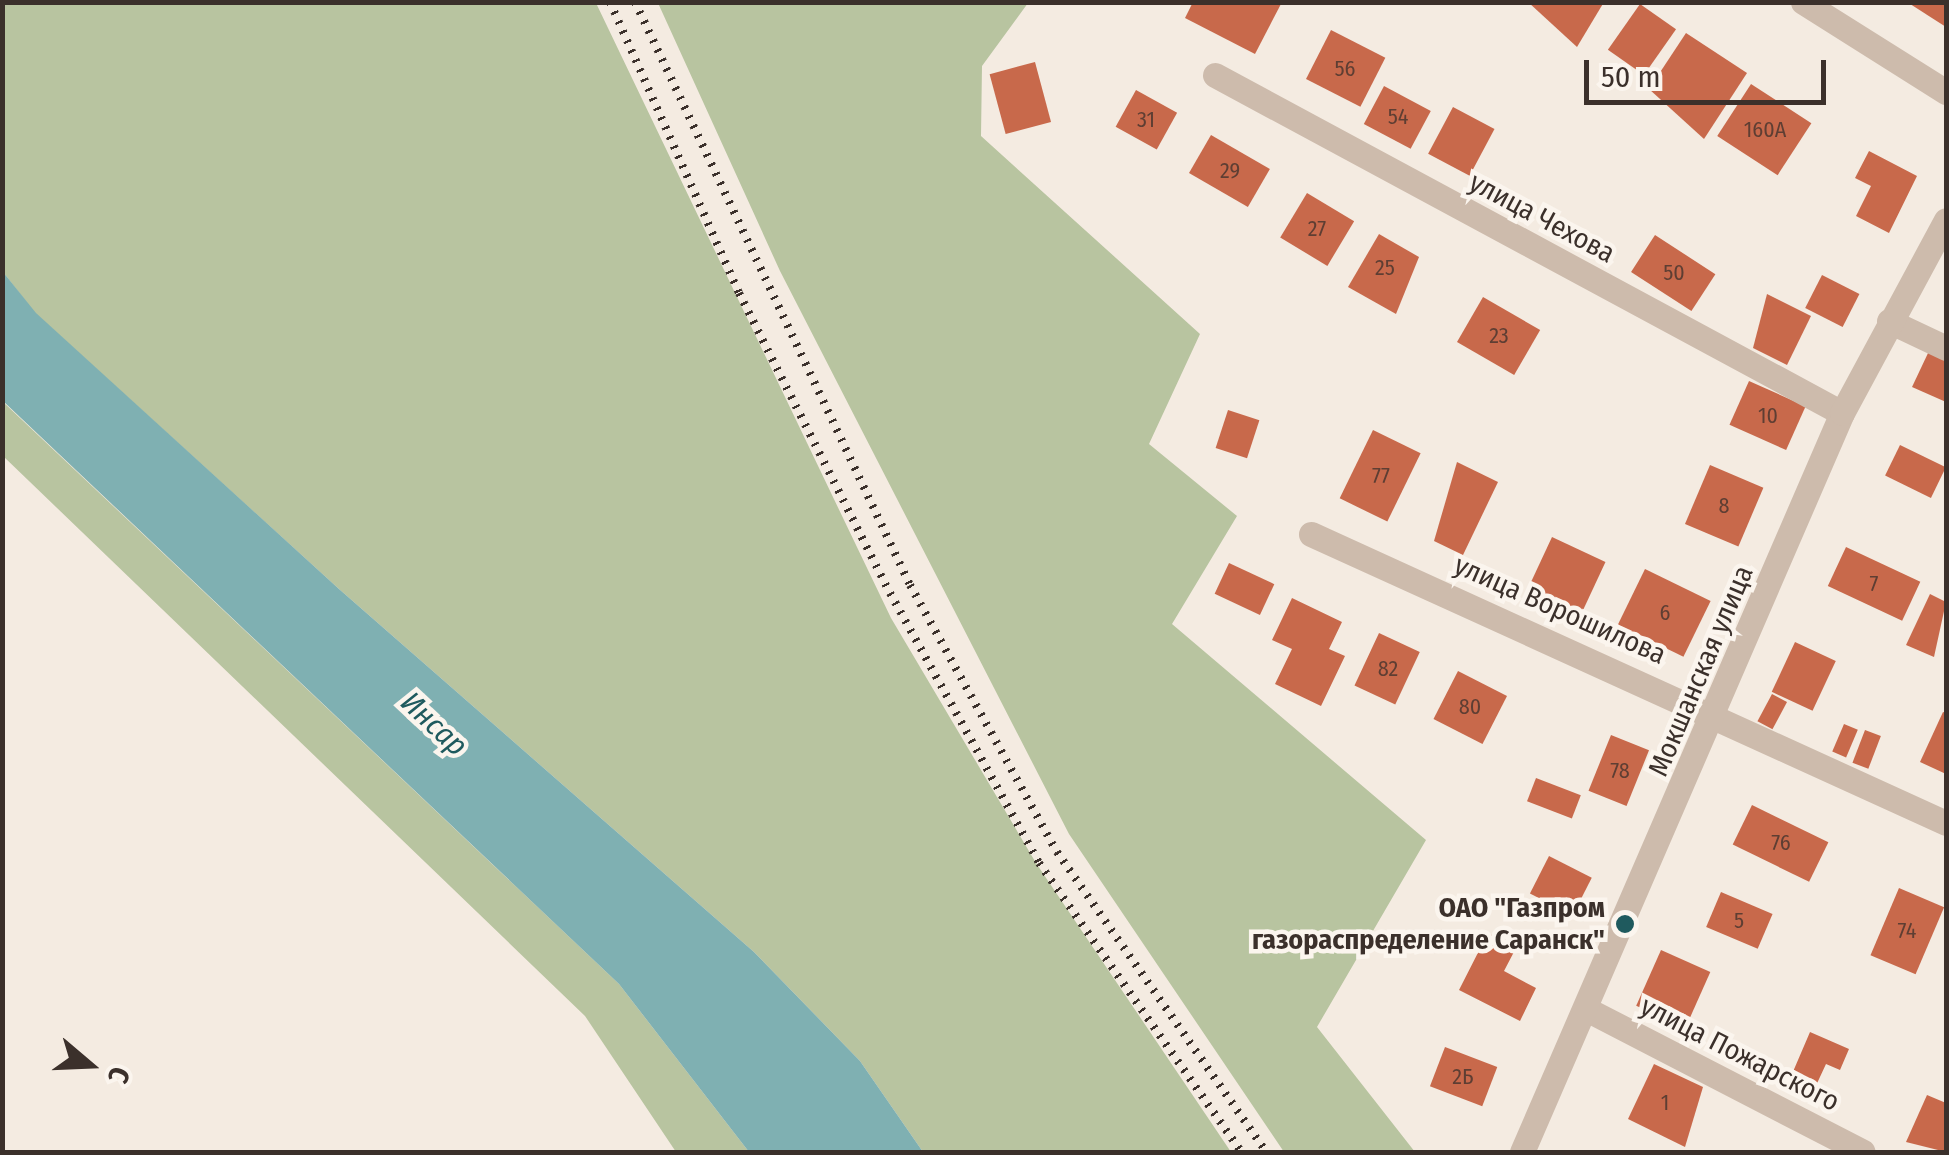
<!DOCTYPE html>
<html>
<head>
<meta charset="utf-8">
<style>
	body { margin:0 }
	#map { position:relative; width:1949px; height:1155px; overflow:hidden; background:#f4ebe1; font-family:"Fira Sans Condensed",sans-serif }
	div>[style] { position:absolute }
	.green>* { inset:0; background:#b8c4a0 }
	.water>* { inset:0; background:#7fb0b2 }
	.building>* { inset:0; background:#c8694b; transform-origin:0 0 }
	.minor>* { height:25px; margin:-12.5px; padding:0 12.5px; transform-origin:12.5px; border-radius:12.5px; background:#cdbbac }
	.rail>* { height:8px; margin-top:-4px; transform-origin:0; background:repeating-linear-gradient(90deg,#3b302b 0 2.5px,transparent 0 10.5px) }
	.dots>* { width:28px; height:28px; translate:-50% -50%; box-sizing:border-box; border:5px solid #fbf5ee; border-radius:50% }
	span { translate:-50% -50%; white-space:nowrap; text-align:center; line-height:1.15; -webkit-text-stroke:9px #fbf5ee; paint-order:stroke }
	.number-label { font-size:22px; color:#5e3e33 }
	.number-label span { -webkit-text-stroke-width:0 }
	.street-label { font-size:28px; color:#3b302b }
	.poi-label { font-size:28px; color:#3b302b; font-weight:700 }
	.right { translate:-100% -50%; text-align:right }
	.water-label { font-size:30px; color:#1f5a5e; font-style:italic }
	.frame { position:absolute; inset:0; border:5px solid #3b302b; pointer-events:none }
	.north { position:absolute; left:40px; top:1015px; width:100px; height:100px; -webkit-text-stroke:8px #fbf5ee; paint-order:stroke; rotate:109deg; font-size:28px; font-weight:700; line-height:40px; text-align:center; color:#3b302b }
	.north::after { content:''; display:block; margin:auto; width:35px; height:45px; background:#3b302b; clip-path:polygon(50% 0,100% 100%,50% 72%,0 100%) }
	.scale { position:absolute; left:1584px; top:60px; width:242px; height:45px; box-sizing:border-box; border:5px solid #3b302b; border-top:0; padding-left:12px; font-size:30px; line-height:35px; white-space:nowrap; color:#3b302b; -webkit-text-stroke:8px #fbf5ee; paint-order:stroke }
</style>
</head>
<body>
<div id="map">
	<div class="green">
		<div style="clip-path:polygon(2px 3px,596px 3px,891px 618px,1036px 863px,1231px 1152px,923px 1152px,860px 1061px,754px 952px,339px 589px,35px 313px,3px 272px)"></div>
		<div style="clip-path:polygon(658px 3px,1028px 3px,982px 66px,981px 136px,1200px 334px,1149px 444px,1237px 516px,1172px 624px,1426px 840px,1317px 1027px,1415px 1152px,1284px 1152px,1069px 834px,780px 271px)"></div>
		<div style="clip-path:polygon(2px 401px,619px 984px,749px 1152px,676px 1152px,585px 1016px,3px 456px)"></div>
	</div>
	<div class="water">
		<div style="clip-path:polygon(3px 272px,36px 313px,339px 589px,754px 952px,860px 1061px,923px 1152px,749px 1152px,619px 984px,3px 401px)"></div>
	</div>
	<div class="building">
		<div style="clip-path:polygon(1193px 2px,1282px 2px,1255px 54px,1185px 18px)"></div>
		<div style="clip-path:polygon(1528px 2px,1604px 2px,1577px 47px)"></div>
		<div style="clip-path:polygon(1907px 2px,1946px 2px,1946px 27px)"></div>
		<div style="left:1640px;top:4px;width:44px;height:56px;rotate:35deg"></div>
		<div style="left:1331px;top:30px;width:61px;height:55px;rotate:27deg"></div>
		<div style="clip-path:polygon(1686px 33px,1747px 73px,1704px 139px,1649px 89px)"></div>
		<div style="left:1035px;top:62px;width:62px;height:47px;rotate:75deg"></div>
		<div style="left:1751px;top:84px;width:72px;height:62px;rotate:33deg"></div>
		<div style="left:1384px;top:86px;width:53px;height:43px;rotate:28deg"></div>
		<div style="left:1136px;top:90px;width:47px;height:42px;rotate:29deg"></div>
		<div style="left:1453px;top:107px;width:47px;height:53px;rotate:28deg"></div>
		<div style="left:1211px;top:135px;width:68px;height:44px;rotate:30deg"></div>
		<div style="clip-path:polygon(1869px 151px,1917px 176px,1889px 233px,1856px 216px,1871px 186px,1855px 178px)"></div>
		<div style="left:1307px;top:193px;width:55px;height:52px;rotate:31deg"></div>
		<div style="clip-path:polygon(1379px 234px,1419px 257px,1396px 314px,1348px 287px)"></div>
		<div style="left:1655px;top:235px;width:72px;height:44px;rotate:33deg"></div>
		<div style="left:1822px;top:275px;width:42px;height:37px;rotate:27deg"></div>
		<div style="clip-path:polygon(1767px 294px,1811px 316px,1787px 365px,1753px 348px)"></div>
		<div style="left:1483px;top:297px;width:66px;height:52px;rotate:30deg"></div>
		<div style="clip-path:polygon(1929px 351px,1946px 359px,1946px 402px,1912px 387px)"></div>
		<div style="left:1749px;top:381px;width:62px;height:48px;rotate:24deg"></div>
		<div style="left:1228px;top:410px;width:33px;height:40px;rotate:18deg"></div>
		<div style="left:1373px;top:430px;width:53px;height:76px;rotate:26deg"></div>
		<div style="left:1900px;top:445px;width:51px;height:34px;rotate:26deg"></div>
		<div style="clip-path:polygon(1457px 462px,1498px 482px,1463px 555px,1434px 541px)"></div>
		<div style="left:1710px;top:465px;width:58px;height:64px;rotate:23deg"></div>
		<div style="left:1552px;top:537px;width:59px;height:59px;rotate:25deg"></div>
		<div style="left:1846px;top:547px;width:82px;height:43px;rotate:25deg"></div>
		<div style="left:1229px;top:563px;width:50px;height:34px;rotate:25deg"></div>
		<div style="left:1645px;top:569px;width:73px;height:62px;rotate:26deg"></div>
		<div style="clip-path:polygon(1930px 594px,1946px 602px,1934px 657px,1906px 645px)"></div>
		<div style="clip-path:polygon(1292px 598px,1342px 622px,1329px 649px,1345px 656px,1321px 706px,1275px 684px,1292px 649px,1272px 640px)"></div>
		<div style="left:1379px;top:633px;width:45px;height:58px;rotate:25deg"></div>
		<div style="left:1795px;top:642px;width:45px;height:55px;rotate:25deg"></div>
		<div style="left:1458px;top:671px;width:55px;height:54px;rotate:27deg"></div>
		<div style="left:1772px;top:694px;width:17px;height:31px;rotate:28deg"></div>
		<div style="clip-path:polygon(1943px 712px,1946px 713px,1946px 774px,1920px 762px)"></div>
		<div style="left:1844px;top:724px;width:15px;height:30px;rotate:23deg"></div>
		<div style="left:1865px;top:730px;width:17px;height:35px;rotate:21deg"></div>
		<div style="left:1611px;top:735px;width:41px;height:60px;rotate:22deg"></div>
		<div style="left:1536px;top:778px;width:48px;height:25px;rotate:21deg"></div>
		<div style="left:1752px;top:805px;width:85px;height:44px;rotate:26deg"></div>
		<div style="left:1549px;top:856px;width:48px;height:42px;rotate:27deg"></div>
		<div style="left:1899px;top:888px;width:49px;height:73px;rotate:23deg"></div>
		<div style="left:1721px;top:892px;width:56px;height:38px;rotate:23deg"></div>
		<div style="clip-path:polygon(1488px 933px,1516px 948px,1504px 971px,1536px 988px,1520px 1021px,1459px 990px)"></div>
		<div style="left:1661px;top:950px;width:54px;height:61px;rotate:24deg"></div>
		<div style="clip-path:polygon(1810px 1032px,1849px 1049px,1840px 1070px,1826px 1064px,1813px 1092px,1789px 1081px)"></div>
		<div style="left:1445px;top:1047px;width:56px;height:42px;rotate:21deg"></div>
		<div style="clip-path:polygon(1654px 1064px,1703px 1087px,1685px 1147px,1628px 1119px)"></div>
		<div style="clip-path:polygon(1927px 1095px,1946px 1103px,1946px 1152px,1906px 1142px)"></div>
	</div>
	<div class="minor">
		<div style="left:1803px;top:2px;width:169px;rotate:32.2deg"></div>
		<div style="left:1215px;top:75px;width:712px;rotate:28.33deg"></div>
		<div style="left:1889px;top:321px;width:63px;rotate:25.3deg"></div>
		<div style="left:1311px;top:534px;width:698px;rotate:24.47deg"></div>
		<div style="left:1588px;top:1010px;width:309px;rotate:27.3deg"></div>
		<div style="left:1522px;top:1152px;width:805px;rotate:-66.59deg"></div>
		<div style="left:1842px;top:413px;width:219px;rotate:-61.7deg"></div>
	</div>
	<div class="rail">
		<div style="left:610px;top:2px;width:318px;rotate:66.1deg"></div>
		<div style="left:739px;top:293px;width:336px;rotate:63.3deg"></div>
		<div style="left:890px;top:593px;width:308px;rotate:61.1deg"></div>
		<div style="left:1039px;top:863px;width:353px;rotate:55deg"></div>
		<div style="left:635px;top:2px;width:645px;rotate:64.75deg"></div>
		<div style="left:910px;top:585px;width:305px;rotate:61.2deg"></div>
		<div style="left:1057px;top:852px;width:366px;rotate:55.1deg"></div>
	</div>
	<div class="dots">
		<div style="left:1625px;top:924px;background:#1f5a5e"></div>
	</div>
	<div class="number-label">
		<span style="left:1345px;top:69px">56</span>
		<span style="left:1398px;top:117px">54</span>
		<span style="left:1146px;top:120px">31</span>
		<span style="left:1765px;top:130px">160А</span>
		<span style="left:1230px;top:171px">29</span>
		<span style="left:1317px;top:229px">27</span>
		<span style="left:1385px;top:268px">25</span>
		<span style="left:1674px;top:273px">50</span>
		<span style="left:1499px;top:336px">23</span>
		<span style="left:1768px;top:416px">10</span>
		<span style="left:1381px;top:476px">77</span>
		<span style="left:1724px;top:506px">8</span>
		<span style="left:1874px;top:584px">7</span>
		<span style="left:1665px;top:613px">6</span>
		<span style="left:1388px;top:669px">82</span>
		<span style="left:1470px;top:707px">80</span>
		<span style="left:1620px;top:771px">78</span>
		<span style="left:1781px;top:843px">76</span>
		<span style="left:1739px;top:921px">5</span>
		<span style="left:1907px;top:931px">74</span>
		<span style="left:1463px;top:1077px">2Б</span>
		<span style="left:1665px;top:1103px">1</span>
	</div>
	<div class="street-label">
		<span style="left:1542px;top:218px;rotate:28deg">улица Чехова</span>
		<span style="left:1560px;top:610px;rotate:24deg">улица Ворошилова</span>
		<span style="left:1701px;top:671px;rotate:-67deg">Мокшанская улица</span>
		<span style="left:1740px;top:1054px;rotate:27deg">улица Пожарского</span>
	</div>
	<div class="poi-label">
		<span class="right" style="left:1605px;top:924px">ОАО "Газпром<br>газораспределение Саранск"</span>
	</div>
	<div class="water-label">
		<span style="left:434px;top:724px;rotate:43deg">Инсар</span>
	</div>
	<div class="frame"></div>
	<div class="north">С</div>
	<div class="scale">50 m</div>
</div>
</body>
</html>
